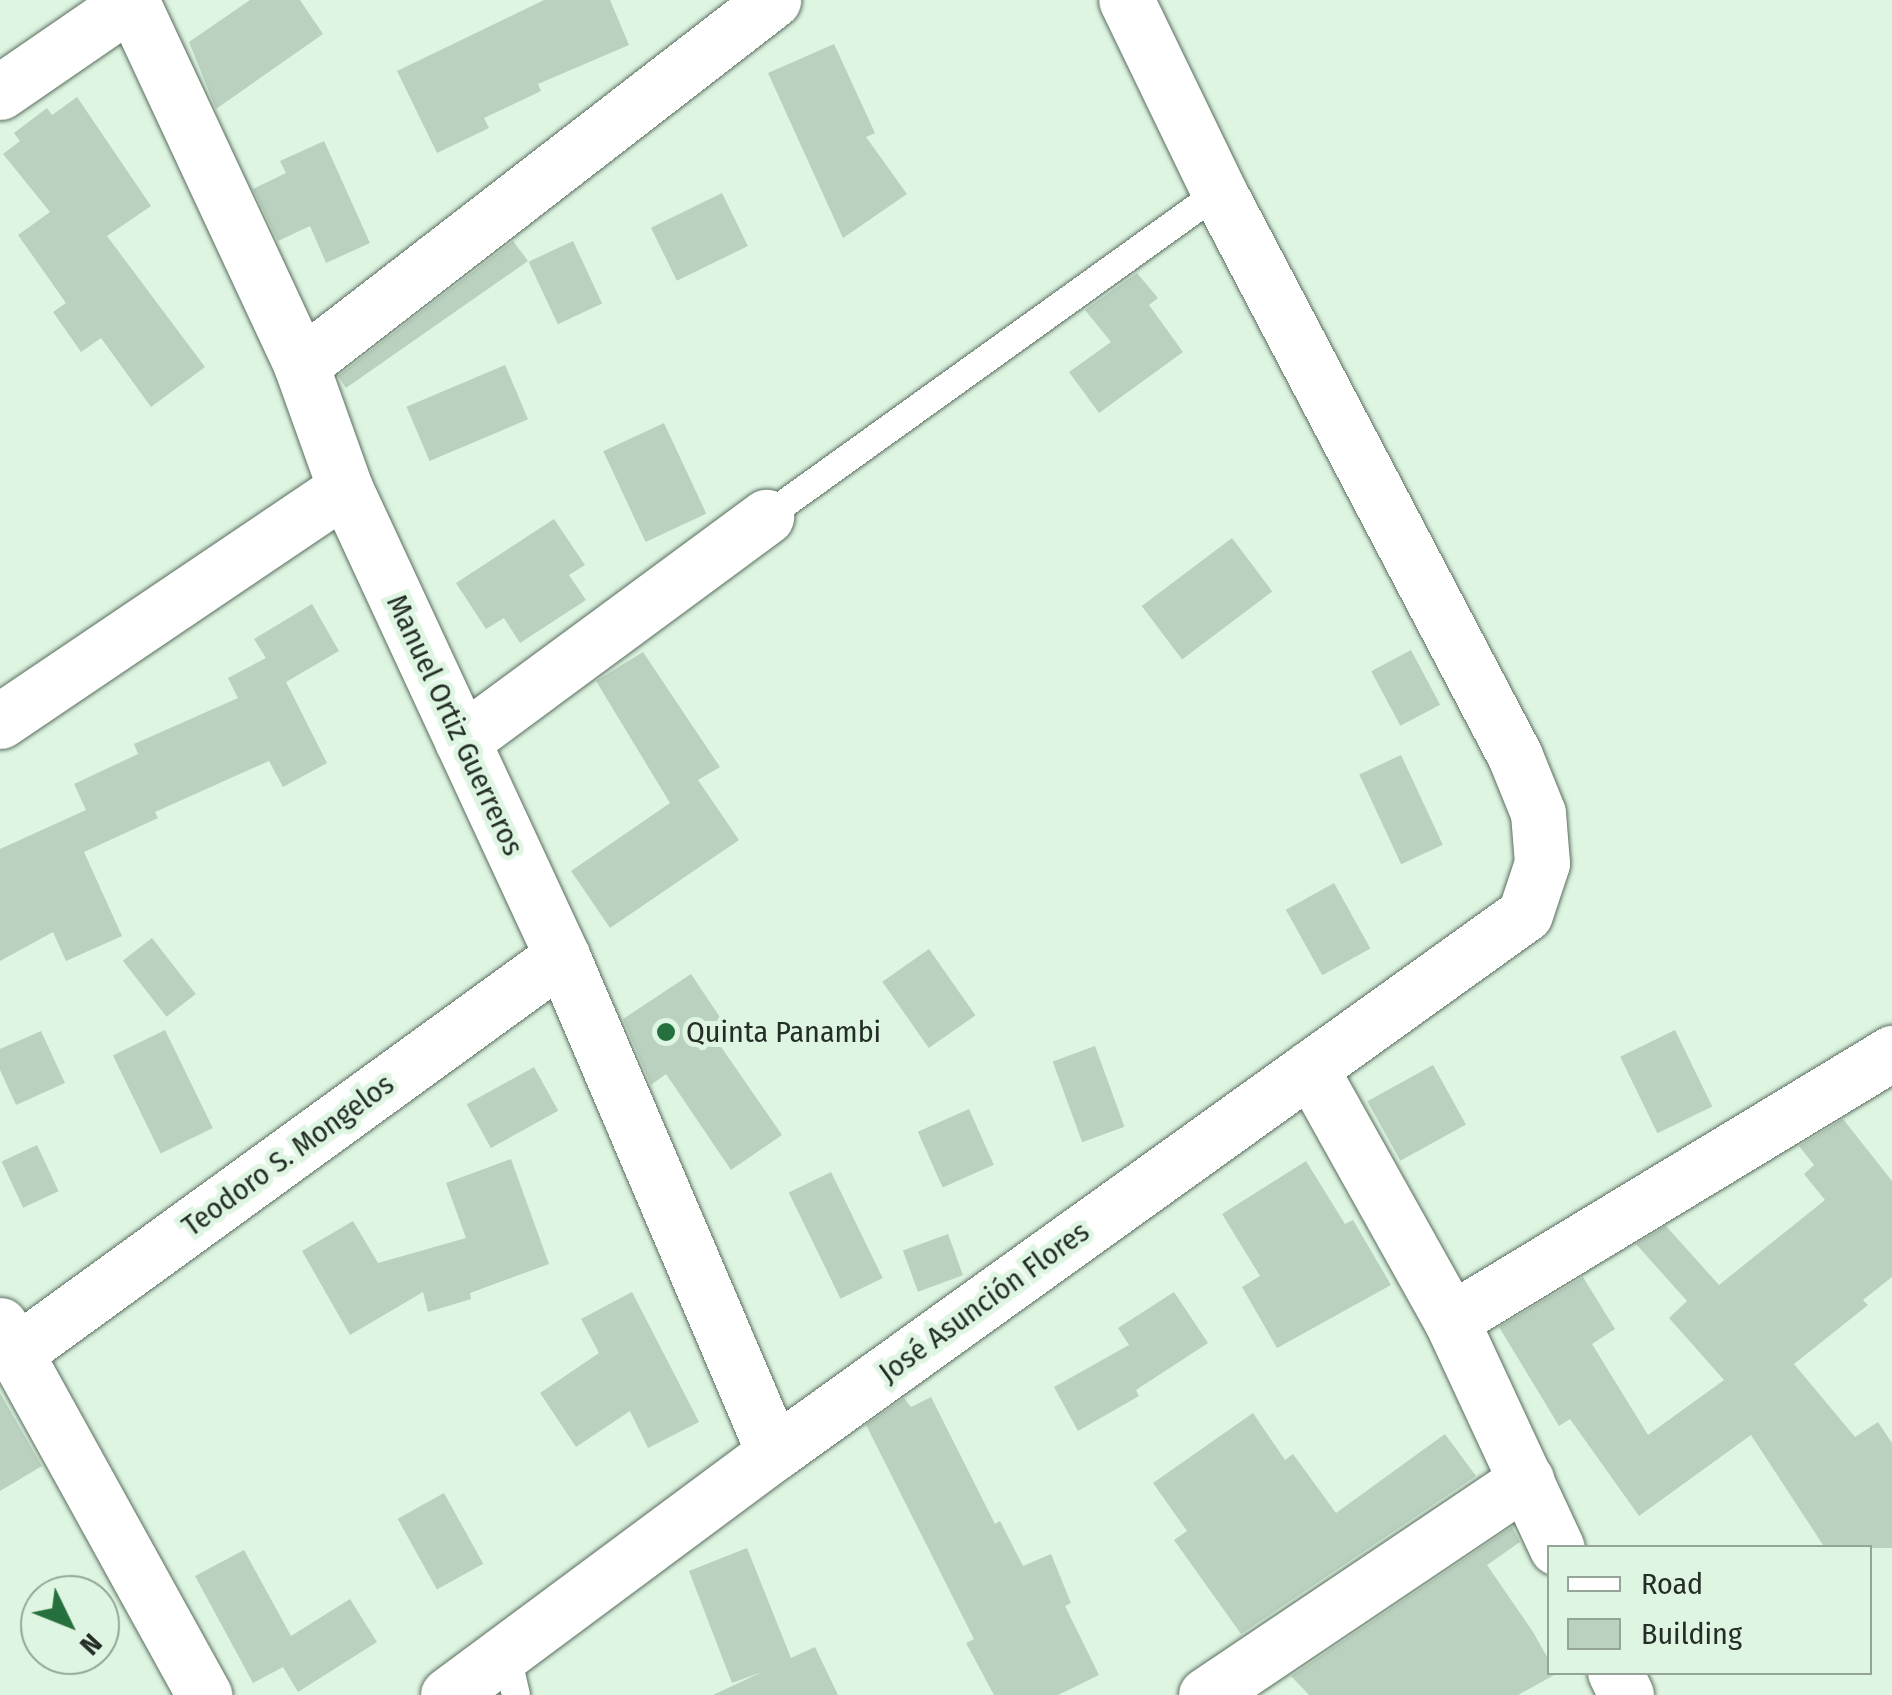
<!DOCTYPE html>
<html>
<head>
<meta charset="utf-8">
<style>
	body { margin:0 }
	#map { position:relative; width:1892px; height:1695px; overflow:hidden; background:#def5e2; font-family:"Fira Sans Condensed",sans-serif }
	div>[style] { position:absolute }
	.building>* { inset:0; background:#bbd1bf; transform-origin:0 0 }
	.roads { filter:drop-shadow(0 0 2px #5a6d5e) drop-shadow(0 0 2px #5a6d5e) }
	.lane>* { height:28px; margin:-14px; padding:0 14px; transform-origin:14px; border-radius:14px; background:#fff }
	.street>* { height:55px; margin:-27.5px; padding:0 27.5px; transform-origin:27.5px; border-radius:27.5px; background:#fff }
	.dots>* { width:28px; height:28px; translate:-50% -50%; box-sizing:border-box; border:5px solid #def5e2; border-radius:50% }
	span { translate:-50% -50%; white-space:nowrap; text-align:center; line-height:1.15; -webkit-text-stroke:10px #def5e2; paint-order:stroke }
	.street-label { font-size:30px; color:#242d26 }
	.poi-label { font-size:30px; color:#242d26 }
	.left { translate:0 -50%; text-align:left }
	.legend { position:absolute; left:1547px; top:1545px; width:325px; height:130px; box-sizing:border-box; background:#def5e2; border:2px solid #94a597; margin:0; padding:12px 18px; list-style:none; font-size:30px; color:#242d26 }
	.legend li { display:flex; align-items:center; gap:20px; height:50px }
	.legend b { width:50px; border:2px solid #94a597 }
	.north { position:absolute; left:20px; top:1575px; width:100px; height:100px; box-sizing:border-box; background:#def5e2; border:2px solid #94a597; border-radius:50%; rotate:133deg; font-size:28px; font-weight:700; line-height:40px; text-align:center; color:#242d26 }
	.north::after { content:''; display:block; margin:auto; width:35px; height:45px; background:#26703e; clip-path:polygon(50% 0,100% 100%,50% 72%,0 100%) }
</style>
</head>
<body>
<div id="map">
	<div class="building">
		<div style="clip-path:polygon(250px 0,300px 0,323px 34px,216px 109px,189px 42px)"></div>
		<div style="clip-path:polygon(544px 0,610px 0,629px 45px,538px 84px,541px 91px,484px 118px,489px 128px,437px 153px,397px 71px)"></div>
		<div style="clip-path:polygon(834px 44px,875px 133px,866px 137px,907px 194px,843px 238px,768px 73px)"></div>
		<div style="clip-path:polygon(77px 97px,151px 206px,107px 236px,205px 367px,151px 407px,101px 338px,81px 352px,53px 312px,66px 303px,18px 235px,50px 212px,3px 154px,20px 141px,14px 133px,47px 108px,52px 115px)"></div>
		<div style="clip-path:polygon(324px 141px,370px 243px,326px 263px,310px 226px,278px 241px,253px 189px,286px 173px,280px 161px)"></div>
		<div style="left:722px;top:193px;width:59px;height:79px;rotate:64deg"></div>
		<div style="clip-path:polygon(513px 241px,528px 261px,346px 388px,338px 376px)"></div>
		<div style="left:573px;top:241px;width:69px;height:49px;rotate:65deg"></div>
		<div style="clip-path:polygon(1137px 273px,1158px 298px,1149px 305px,1183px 352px,1099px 413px,1069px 372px,1111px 342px,1085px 310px)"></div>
		<div style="left:505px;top:365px;width:59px;height:107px;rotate:67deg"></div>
		<div style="left:664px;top:423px;width:100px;height:67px;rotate:65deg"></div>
		<div style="clip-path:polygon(554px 519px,585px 565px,569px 575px,586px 600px,520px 643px,504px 618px,486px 629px,456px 583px)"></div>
		<div style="left:1232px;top:538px;width:67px;height:113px;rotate:53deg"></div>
		<div style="clip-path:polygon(312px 604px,339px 651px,286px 682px,327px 763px,283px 787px,269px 761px,155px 812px,158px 818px,84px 852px,122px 936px,66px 961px,53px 932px,0 961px,0 849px,86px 810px,74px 784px,138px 754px,134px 744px,238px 698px,228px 678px,266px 658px,254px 639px)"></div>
		<div style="left:1411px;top:650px;width:62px;height:45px;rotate:62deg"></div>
		<div style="clip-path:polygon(643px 652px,720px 767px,698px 780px,739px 840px,610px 928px,571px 871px,670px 803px,596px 681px)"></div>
		<div style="left:1401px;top:755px;width:99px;height:46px;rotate:65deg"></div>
		<div style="left:1334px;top:883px;width:75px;height:55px;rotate:61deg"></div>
		<div style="left:152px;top:938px;width:71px;height:37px;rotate:52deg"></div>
		<div style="left:929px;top:949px;width:81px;height:57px;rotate:55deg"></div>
		<div style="clip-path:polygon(691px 974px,730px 1032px,717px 1041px,782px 1135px,731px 1170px,666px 1074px,651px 1085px,623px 1019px)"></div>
		<div style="left:165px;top:1030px;width:109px;height:58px;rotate:64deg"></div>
		<div style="left:1675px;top:1030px;width:85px;height:61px;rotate:64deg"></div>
		<div style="clip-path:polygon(41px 1031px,65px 1083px,16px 1105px,0 1070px,0 1049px)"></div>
		<div style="left:1095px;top:1046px;width:86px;height:45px;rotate:70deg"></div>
		<div style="left:1433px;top:1065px;width:68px;height:75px;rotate:61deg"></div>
		<div style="left:534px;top:1067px;width:50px;height:77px;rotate:61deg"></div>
		<div style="left:969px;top:1109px;width:61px;height:56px;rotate:66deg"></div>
		<div style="clip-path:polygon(1843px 1119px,1892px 1181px,1892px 1277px,1863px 1300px,1868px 1305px,1794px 1364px,1855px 1437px,1878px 1422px,1892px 1443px,1892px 1548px,1825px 1548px,1751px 1435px,1639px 1516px,1570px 1419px,1559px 1426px,1499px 1327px,1583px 1277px,1615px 1329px,1592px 1344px,1648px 1435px,1724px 1380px,1669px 1318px,1687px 1301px,1636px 1244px,1666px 1226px,1719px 1285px,1825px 1200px,1804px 1174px,1814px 1165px,1799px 1146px)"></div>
		<div style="left:37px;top:1145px;width:51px;height:39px;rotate:65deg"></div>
		<div style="clip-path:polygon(511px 1159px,549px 1264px,470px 1293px,471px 1299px,428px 1312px,423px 1292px,350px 1335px,302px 1251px,353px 1221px,378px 1263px,466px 1238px,446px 1183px)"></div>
		<div style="clip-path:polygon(1306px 1161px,1345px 1224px,1353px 1220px,1391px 1285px,1277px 1348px,1242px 1287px,1260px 1276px,1222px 1214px)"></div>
		<div style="left:831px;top:1172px;width:118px;height:47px;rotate:64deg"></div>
		<div style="left:948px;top:1234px;width:44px;height:48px;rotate:70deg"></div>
		<div style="clip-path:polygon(632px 1292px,699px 1422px,648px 1448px,630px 1411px,576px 1447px,540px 1393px,599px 1353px,581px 1319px)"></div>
		<div style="clip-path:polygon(1174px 1292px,1208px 1343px,1136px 1390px,1139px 1396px,1078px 1431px,1054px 1387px,1129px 1345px,1118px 1328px)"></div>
		<div style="clip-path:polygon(0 1393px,42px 1466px,0 1491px)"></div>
		<div style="clip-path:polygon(931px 1397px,995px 1524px,1000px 1521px,1023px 1566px,1051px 1554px,1071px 1603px,1065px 1606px,1099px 1675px,1058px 1695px,994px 1695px,966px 1643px,974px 1639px,866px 1425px,904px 1398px,911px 1407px)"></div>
		<div style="clip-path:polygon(1253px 1413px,1285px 1460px,1293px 1454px,1336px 1513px,1445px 1434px,1476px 1476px,1241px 1634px,1174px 1540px,1187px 1531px,1153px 1483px)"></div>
		<div style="left:444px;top:1493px;width:81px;height:53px;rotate:61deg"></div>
		<div style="clip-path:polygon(1512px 1527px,1520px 1542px,1487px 1565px,1533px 1632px,1550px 1662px,1550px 1672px,1556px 1674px,1518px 1695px,1309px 1695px,1291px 1676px)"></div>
		<div style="clip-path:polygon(747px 1548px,791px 1658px,815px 1647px,838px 1695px,713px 1695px,762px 1672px,732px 1683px,689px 1571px)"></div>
		<div style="clip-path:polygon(244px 1550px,291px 1636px,350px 1599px,377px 1642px,298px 1692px,283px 1667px,253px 1683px,195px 1576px)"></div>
	</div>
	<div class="roads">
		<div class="lane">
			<div style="left:766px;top:517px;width:558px;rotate:-35.66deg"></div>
			<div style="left:506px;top:1652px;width:44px;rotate:76.9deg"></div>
		</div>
		<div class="street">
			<div style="left:131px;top:0;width:403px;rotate:65deg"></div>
			<div style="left:301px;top:365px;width:131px;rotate:70.3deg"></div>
			<div style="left:345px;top:488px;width:516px;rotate:65.12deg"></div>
			<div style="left:562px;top:956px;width:540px;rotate:66.9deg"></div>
			<div style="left:0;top:92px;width:159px;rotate:-34.5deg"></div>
			<div style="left:301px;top:365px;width:597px;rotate:-37.71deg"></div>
			<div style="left:0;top:721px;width:416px;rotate:-34deg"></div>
			<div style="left:462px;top:741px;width:378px;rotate:-36.4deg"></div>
			<div style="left:1310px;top:1068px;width:289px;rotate:60.8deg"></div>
			<div style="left:1451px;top:1320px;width:251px;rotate:65.1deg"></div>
			<div style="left:1451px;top:1320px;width:516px;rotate:-31.19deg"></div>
			<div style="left:0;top:1325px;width:423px;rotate:61.1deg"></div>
			<div style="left:15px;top:1353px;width:676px;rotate:-35.97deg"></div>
			<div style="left:1615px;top:1672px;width:25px;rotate:64deg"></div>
			<div style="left:448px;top:1695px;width:406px;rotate:-36.6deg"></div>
			<div style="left:774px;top:1453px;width:924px;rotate:-35.67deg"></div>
			<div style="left:1525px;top:914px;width:54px;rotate:-71.6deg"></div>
			<div style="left:1542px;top:863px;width:50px;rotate:-94.6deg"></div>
			<div style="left:1538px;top:813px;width:61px;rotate:-112deg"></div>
			<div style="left:1515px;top:756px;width:637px;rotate:-117.69deg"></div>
			<div style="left:1219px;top:192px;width:213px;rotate:-115.8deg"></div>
			<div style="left:1206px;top:1695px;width:386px;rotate:-33.9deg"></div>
		</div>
	</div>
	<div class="dots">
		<div style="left:666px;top:1032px;background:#26703e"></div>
	</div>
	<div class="street-label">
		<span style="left:455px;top:725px;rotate:65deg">Manuel Ortiz Guerreros</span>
		<span style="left:288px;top:1155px;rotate:-36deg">Teodoro S. Mongelos</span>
		<span style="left:984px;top:1302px;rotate:-36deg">José Asunción Flores</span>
	</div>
	<div class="poi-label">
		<span class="left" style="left:686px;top:1032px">Quinta Panambi</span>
	</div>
	<ul class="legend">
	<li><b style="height:12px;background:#fff"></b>Road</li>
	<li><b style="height:28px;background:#bbd1bf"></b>Building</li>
	</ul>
	<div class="north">N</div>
</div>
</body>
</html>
